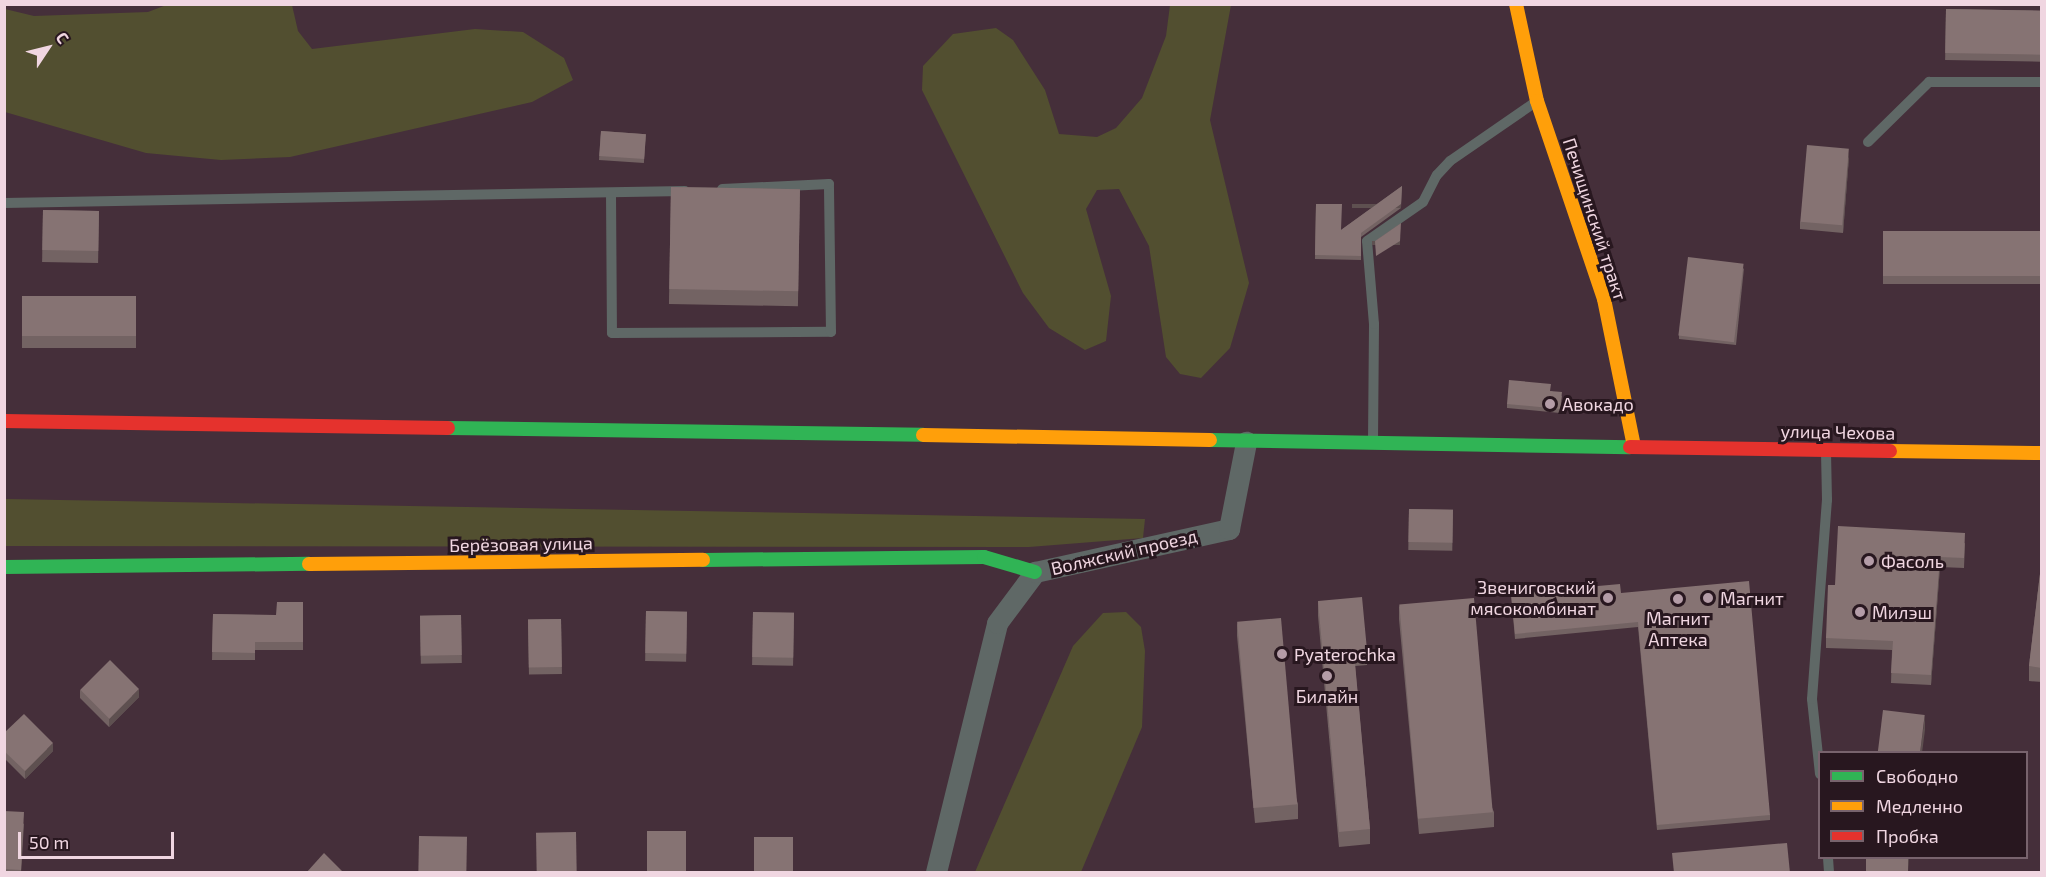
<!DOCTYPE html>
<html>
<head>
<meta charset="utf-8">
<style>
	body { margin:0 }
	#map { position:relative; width:2046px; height:877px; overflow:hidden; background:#452f3a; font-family:"Exo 2",sans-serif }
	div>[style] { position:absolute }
	.green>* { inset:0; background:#524f30 }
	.lane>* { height:10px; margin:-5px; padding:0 5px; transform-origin:5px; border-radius:5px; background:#5f6866 }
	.street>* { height:21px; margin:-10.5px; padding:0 10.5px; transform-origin:10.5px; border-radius:10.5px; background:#5f6866 }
	.fast>* { height:14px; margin:-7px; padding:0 7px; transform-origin:7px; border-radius:7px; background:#30b455 }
	.slow>* { height:14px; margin:-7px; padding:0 7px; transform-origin:7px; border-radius:7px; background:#ff9f0a }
	.jam>* { height:14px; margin:-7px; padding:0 7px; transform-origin:7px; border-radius:7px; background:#e5322d }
	.wall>* { inset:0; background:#736363; transform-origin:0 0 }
	.shaded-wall>* { inset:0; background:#5e5050; transform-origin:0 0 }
	.building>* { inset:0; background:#867373; transform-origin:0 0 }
	.dots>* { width:16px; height:16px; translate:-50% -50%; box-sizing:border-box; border:3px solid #28171f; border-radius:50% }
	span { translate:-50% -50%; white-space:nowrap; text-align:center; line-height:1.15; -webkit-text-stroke:6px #28171f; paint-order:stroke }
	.street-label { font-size:18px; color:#f0d6e1 }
	.poi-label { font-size:18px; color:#f0d6e1 }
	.left { translate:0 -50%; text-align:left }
	.right { translate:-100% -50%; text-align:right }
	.frame { position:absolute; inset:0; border:6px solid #f0d6e1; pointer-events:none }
	.legend { position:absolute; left:1818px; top:751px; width:210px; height:108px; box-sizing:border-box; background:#28171f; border:2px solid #78636d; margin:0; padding:8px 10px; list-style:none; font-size:18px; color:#f0d6e1 }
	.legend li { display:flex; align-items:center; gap:12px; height:30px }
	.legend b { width:30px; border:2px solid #78636d }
	.north { position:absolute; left:18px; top:18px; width:60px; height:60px; -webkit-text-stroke:4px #28171f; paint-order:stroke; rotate:55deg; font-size:16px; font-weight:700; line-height:24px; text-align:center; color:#f0d6e1 }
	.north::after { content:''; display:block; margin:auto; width:21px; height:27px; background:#f0d6e1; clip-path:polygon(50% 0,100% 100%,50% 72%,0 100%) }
	.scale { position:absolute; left:18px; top:832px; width:156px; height:27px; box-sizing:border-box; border:3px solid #f0d6e1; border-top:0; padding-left:8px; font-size:18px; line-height:21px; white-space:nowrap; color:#f0d6e1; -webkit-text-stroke:4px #28171f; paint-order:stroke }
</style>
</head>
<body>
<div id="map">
	<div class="green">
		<div style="clip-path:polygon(169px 4px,292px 5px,298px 31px,312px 49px,475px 29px,523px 32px,564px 58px,573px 80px,532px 102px,290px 157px,221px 160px,146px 153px,5px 112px,5px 9px,34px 16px,148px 12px)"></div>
		<div style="clip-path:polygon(1170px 5px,1231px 5px,1210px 120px,1249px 283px,1230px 348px,1201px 378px,1180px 374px,1166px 357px,1149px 246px,1119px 189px,1097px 190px,1086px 209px,1111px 296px,1106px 341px,1085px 350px,1049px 328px,1023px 293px,922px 90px,923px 66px,953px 34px,996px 28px,1013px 40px,1045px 90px,1059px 134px,1097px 137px,1116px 128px,1142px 98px,1166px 36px)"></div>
		<div style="clip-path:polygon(5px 499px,1145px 519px,1143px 538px,1029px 547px,5px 546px)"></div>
		<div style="clip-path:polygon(1126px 612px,1141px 627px,1145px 651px,1142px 727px,1081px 872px,975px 872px,1073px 646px,1103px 613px)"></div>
	</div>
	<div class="lane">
		<div style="left:1868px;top:142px;width:86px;rotate:-44.5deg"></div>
		<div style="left:1929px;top:82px;width:113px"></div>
		<div style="left:611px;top:194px;width:139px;rotate:89.6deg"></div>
		<div style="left:612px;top:333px;width:219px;rotate:-0.3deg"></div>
		<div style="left:831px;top:332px;width:148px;rotate:-90.8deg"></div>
		<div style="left:829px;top:184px;width:107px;rotate:177.3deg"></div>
		<div style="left:4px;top:203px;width:681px;rotate:-1.01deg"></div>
		<div style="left:1373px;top:440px;width:116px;rotate:-89.5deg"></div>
		<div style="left:1374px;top:324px;width:83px;rotate:-94.8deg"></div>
		<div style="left:1367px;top:241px;width:68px;rotate:-34.9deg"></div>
		<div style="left:1423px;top:202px;width:30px;rotate:-63deg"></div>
		<div style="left:1437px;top:175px;width:19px;rotate:-47deg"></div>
		<div style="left:1450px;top:161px;width:102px;rotate:-34.6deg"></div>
		<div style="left:1820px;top:774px;width:75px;rotate:-96.1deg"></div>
		<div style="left:1812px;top:699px;width:200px;rotate:-85.7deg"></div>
		<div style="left:1827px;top:500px;width:47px;rotate:-91.2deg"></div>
		<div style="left:1828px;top:858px;width:14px;rotate:86deg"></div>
	</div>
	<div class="street">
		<div style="left:936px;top:872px;width:256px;rotate:-76.2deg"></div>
		<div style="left:997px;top:623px;width:64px;rotate:-53.3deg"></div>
		<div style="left:1035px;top:572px;width:199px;rotate:-12.5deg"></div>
		<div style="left:1229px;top:529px;width:89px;rotate:-78.9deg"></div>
	</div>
	<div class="fast">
		<div style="left:448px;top:428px;width:475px;rotate:0.8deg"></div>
		<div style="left:1210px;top:440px;width:420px;rotate:1deg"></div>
		<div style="left:703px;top:560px;width:281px;rotate:-0.6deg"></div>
		<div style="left:984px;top:557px;width:53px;rotate:16.4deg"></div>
		<div style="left:4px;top:567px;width:305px;rotate:-0.6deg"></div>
	</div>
	<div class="slow">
		<div style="left:1516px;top:4px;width:99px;rotate:77.8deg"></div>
		<div style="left:1537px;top:101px;width:209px;rotate:71.3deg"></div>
		<div style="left:1604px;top:299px;width:151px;rotate:78.5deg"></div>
		<div style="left:923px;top:435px;width:287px;rotate:1deg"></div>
		<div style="left:1890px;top:451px;width:152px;rotate:0.8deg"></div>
		<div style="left:309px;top:564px;width:394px;rotate:-0.6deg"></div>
	</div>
	<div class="jam">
		<div style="left:4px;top:421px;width:444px;rotate:0.9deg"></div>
		<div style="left:1630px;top:447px;width:260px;rotate:0.9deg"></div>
	</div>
	<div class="wall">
		<div style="left:1946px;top:9px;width:96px;height:51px;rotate:1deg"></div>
		<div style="left:601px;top:131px;width:45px;height:29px;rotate:4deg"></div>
		<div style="clip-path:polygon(1849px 157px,1843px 233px,1800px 229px,1800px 222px)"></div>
		<div style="clip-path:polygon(1402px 186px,1401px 208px,1361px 237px,1361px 260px,1315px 259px,1316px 204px,1341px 230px)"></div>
		<div style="left:671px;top:187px;width:129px;height:117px;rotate:1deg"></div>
		<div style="left:43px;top:210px;width:56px;height:52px;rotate:1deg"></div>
		<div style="left:2042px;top:231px;width:53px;height:159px;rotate:90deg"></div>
		<div style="clip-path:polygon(1744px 268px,1736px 345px,1679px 339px,1679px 335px)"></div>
		<div style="left:22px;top:296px;width:114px;height:52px"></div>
		<div style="clip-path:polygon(1551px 391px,1562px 396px,1560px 413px,1507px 408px,1507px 404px)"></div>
		<div style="left:1409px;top:509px;width:44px;height:41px;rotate:1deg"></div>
		<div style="clip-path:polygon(1965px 543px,1964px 568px,1940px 567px,1931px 685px,1891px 683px,1892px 650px,1826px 648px,1826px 638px,1835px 585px)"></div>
		<div style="clip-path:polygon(2042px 557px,2042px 682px,2029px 681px,2029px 666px)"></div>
		<div style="clip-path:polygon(1621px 593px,1770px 815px,1770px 820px,1657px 830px,1638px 627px,1515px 639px,1511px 594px)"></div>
		<div style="clip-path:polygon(1318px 601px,1367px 650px,1367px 665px,1355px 666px,1370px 829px,1370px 844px,1339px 847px,1318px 616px)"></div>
		<div style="clip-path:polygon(303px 602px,303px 650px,255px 650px,255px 660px,212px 660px,213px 614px,276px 615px)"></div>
		<div style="clip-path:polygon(1399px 605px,1494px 812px,1494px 827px,1419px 834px,1399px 619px)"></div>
		<div style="left:646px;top:611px;width:41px;height:50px;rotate:1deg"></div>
		<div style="left:753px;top:612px;width:41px;height:53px;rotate:1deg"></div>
		<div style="left:461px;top:615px;width:48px;height:41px;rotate:89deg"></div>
		<div style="left:561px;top:619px;width:55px;height:33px;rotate:89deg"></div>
		<div style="clip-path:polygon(1237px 622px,1298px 804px,1298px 819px,1255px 823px,1237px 636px)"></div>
		<div style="clip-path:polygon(80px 690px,139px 697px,109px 727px,80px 698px)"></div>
		<div style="clip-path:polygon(4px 733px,53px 751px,25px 779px,4px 758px)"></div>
		<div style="clip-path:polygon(4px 811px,24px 824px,21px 873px,4px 873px)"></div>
	</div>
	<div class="shaded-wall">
		<div style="clip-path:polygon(1849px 149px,1849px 157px,1843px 233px,1843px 225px)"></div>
		<div style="left:1401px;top:204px;width:4px;height:49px;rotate:90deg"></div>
		<div style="left:1400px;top:241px;width:4px;height:28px;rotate:90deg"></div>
		<div style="clip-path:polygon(1940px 557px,1940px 567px,1931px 685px,1931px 675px)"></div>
		<div style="clip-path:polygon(139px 689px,139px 697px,109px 727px,109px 719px)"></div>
		<div style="clip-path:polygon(1925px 715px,1925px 730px,1922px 753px,1920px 753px)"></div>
		<div style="clip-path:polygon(53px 743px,53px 751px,25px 779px,25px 771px)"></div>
		<div style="clip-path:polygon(1908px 858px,1909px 858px,1908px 873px,1906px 873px)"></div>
	</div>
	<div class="building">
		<div style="left:1946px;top:9px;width:96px;height:44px;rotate:1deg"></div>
		<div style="left:601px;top:131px;width:45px;height:25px;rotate:4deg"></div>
		<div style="left:1807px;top:145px;width:42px;height:77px;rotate:5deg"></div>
		<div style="clip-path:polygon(1402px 186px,1401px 204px,1361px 233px,1361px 256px,1315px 255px,1316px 204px,1342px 204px,1341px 230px)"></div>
		<div style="left:671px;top:187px;width:129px;height:102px;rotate:1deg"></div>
		<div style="left:43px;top:210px;width:56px;height:40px;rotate:1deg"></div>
		<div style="clip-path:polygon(1401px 223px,1400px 241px,1376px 256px,1375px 241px)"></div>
		<div style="left:2042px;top:231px;width:45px;height:159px;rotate:90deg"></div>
		<div style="left:1688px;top:257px;width:56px;height:79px;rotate:7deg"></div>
		<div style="left:22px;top:296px;width:114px;height:40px"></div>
		<div style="clip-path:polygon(1509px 380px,1551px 384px,1550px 391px,1562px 392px,1560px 409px,1507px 404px)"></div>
		<div style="left:1409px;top:509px;width:44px;height:33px;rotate:1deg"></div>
		<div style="clip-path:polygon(1838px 526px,1965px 533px,1964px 558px,1940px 557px,1931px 675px,1891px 673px,1893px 641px,1826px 638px,1828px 585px,1835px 585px)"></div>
		<div style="clip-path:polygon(2042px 557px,2042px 668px,2029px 666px)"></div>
		<div style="clip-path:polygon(1749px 581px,1770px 815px,1657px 825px,1638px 622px,1515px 634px,1511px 594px,1620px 584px,1621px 593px)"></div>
		<div style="clip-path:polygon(1362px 597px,1367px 650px,1354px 652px,1370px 829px,1339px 832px,1318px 601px)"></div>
		<div style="left:1474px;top:598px;width:215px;height:75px;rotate:85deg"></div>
		<div style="clip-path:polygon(277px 602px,303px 602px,303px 642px,255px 642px,255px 653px,212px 652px,213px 614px,276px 615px)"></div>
		<div style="left:646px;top:611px;width:41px;height:42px;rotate:1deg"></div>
		<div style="left:753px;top:612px;width:41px;height:45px;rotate:1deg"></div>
		<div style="left:461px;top:615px;width:40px;height:41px;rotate:89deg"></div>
		<div style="left:1281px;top:618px;width:187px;height:44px;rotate:85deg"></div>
		<div style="left:561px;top:619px;width:48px;height:33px;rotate:89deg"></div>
		<div style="left:110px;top:660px;width:41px;height:42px;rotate:45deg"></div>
		<div style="left:1883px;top:710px;width:42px;height:43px;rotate:7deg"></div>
		<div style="clip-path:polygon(24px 714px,53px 743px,25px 771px,4px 751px,4px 733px)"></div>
		<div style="clip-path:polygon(4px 811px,24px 812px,21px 870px,4px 869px)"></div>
		<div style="left:647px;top:831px;width:39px;height:42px"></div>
		<div style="left:576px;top:832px;width:41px;height:40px;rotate:89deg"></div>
		<div style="left:419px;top:836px;width:48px;height:36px;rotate:1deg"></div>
		<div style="left:754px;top:837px;width:39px;height:36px"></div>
		<div style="clip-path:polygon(1787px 843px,1790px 873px,1674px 873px,1672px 853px)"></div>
		<div style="clip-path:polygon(324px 853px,344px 873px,306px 873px)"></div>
		<div style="left:1866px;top:858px;width:42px;height:15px"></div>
	</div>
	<div class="dots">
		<div style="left:1550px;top:404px;background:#b49ca7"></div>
		<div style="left:1869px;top:561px;background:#b49ca7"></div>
		<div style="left:1608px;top:598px;background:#b49ca7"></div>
		<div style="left:1708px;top:598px;background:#b49ca7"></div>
		<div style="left:1678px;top:599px;background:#b49ca7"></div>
		<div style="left:1860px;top:612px;background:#b49ca7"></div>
		<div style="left:1282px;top:654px;background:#b49ca7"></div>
		<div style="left:1327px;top:676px;background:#b49ca7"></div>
	</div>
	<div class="street-label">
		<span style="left:1595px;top:219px;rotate:72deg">Печищинский тракт</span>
		<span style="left:1838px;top:432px;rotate:1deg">улица Чехова</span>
		<span style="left:521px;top:544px;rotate:-1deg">Берёзовая улица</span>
		<span style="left:1124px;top:552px;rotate:-13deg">Волжский проезд</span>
	</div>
	<div class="poi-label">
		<span class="left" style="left:1562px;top:404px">Авокадо</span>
		<span class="left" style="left:1881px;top:561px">Фасоль</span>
		<span class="right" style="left:1596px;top:598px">Звениговский<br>мясокомбинат</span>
		<span class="left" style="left:1720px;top:598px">Магнит</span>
		<span class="left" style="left:1872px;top:612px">Милэш</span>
		<span style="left:1678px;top:629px">Магнит<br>Аптека</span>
		<span class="left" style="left:1294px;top:654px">Pyaterochka</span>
		<span style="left:1327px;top:696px">Билайн</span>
	</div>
	<div class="frame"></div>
	<ul class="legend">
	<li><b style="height:8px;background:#30b455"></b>Свободно</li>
	<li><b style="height:8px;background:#ff9f0a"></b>Медленно</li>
	<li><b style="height:8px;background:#e5322d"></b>Пробка</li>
	</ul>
	<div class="north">С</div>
	<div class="scale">50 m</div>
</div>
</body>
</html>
